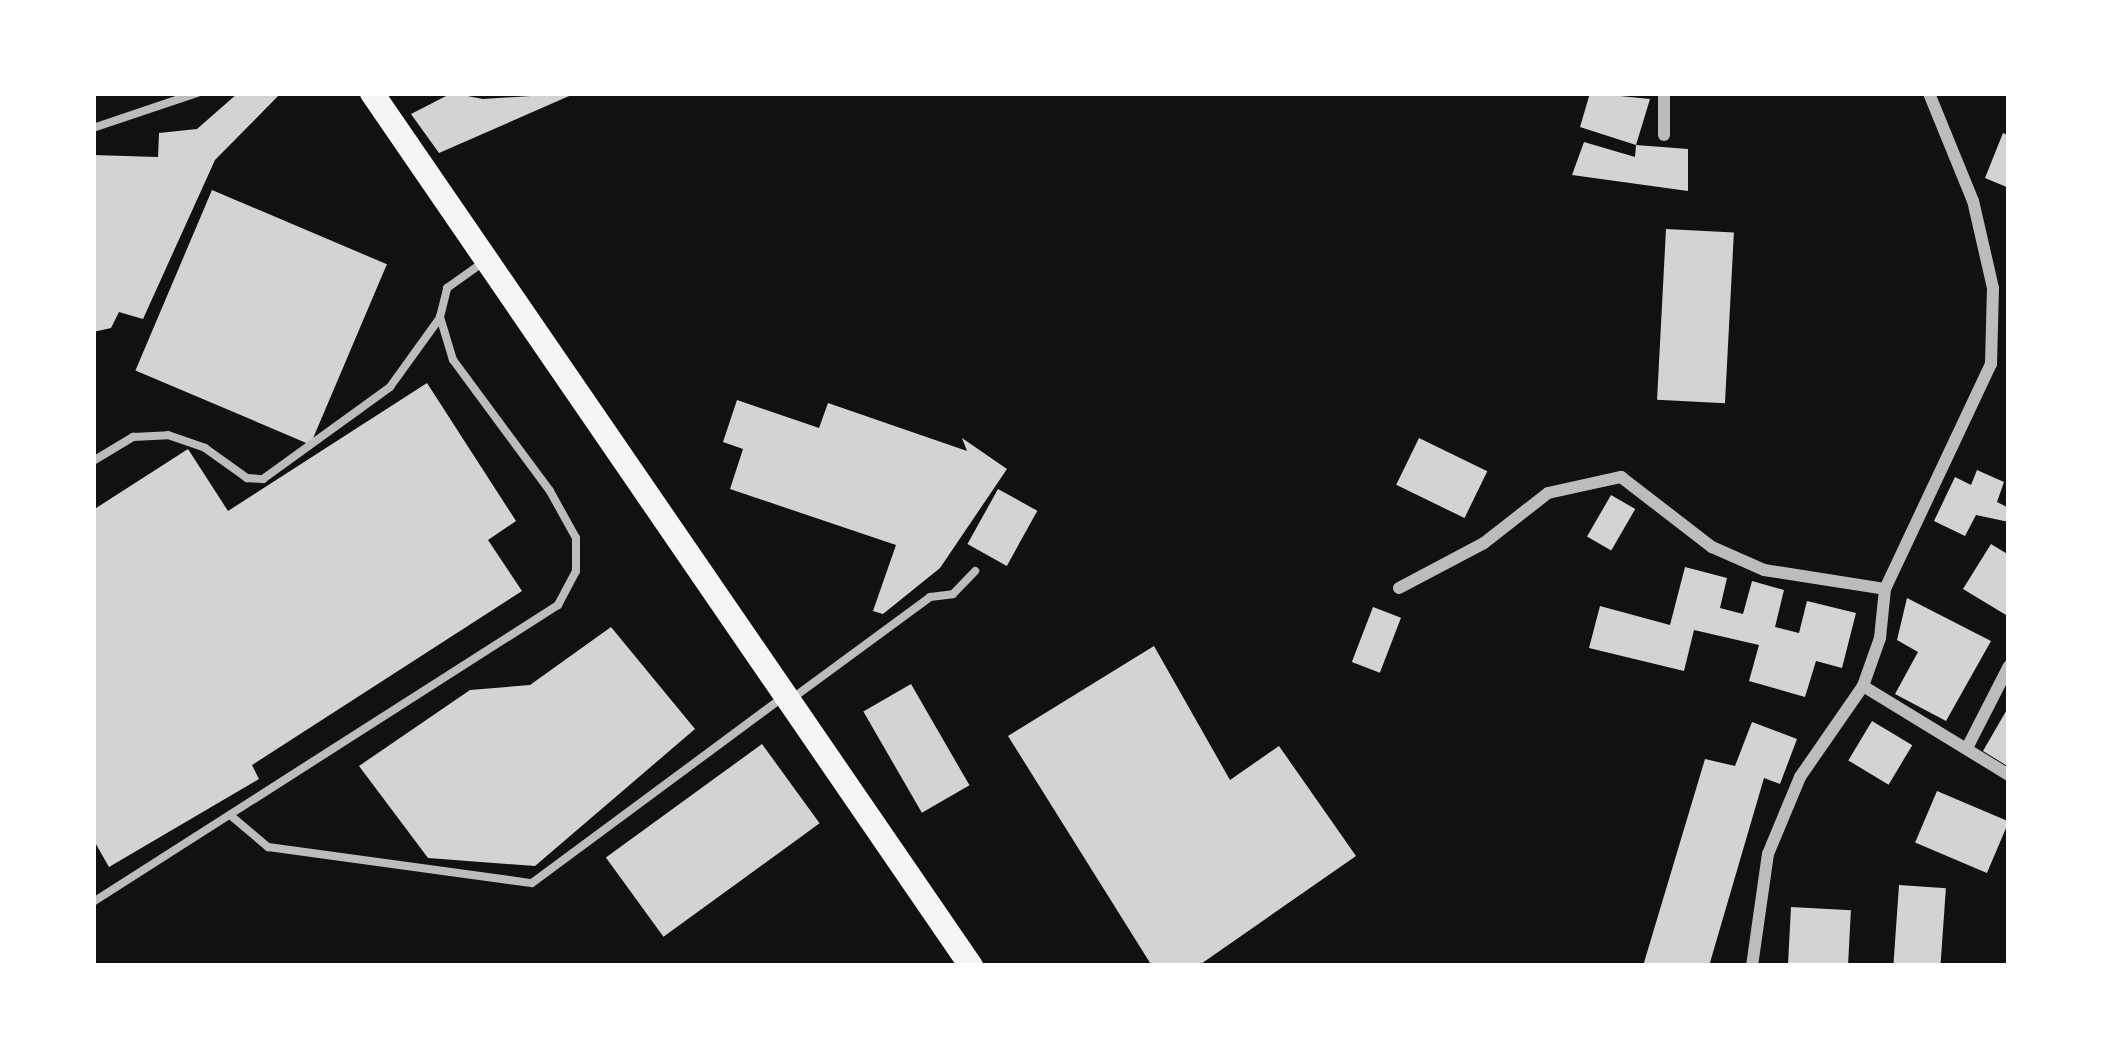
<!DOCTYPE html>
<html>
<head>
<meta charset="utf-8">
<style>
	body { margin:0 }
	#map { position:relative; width:2102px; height:1059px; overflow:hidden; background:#111; font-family:"Fira Sans Condensed",sans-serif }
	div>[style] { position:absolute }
	.building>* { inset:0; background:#d3d3d3; transform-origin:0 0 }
	.service>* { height:8px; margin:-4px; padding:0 4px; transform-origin:4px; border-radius:4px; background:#bcbcbc }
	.minor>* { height:12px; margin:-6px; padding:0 6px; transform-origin:6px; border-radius:6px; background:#bcbcbc }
	.primary>* { height:24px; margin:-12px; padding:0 12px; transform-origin:12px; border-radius:12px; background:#f5f5f5 }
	span { translate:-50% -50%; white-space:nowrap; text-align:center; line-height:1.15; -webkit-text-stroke:9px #fff; paint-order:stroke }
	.frame { position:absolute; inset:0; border:96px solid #fff; pointer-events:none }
</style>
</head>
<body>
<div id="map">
	<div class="building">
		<div style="clip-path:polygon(238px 93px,281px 93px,215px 160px,143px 319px,119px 312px,111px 328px,93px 332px,93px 155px,158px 157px,159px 133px,197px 129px)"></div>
		<div style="clip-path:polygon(452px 93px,483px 99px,576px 93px,439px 153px,411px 114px)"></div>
		<div style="clip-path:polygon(1590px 93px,1650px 99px,1636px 145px,1688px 149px,1688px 191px,1572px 175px,1584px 142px,1635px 157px,1636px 145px,1580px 127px)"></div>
		<div style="clip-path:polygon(2003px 133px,2009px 136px,2009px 188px,1985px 178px)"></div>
		<div style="left:212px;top:190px;width:190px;height:196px;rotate:23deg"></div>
		<div style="left:1666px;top:229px;width:68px;height:171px;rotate:3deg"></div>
		<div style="clip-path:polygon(427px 383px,516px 521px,488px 540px,522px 591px,252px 765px,259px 779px,109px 867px,93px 839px,93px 510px,188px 449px,228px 511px)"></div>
		<div style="clip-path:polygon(737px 400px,819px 428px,828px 403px,967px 451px,962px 438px,1007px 469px,940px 568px,883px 614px,873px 611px,896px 545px,730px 489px,743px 449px,723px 442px)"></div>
		<div style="left:1419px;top:438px;width:76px;height:52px;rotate:26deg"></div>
		<div style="clip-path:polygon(1977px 470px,2004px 482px,1997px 502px,2009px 508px,2009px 522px,1976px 515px,1965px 536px,1934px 521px,1955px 477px,1971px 485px)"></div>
		<div style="left:998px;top:489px;width:45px;height:63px;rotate:29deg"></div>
		<div style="left:1611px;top:495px;width:28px;height:48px;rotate:30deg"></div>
		<div style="clip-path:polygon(1991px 544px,2009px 555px,2006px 615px,1963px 589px)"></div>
		<div style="clip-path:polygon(1685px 567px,1727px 578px,1720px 608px,1743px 614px,1752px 581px,1784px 590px,1775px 627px,1799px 633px,1807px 601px,1856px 613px,1842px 668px,1816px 661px,1805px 697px,1749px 681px,1759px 645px,1694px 630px,1684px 671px,1589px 648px,1600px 606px,1670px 625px)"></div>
		<div style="clip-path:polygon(1907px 598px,1991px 641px,1946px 721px,1895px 694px,1918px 652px,1897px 640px)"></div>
		<div style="left:1373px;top:607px;width:30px;height:59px;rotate:21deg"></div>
		<div style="clip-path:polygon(611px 627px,695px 729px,535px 866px,428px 858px,359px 766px,470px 690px,530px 685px)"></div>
		<div style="clip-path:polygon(1154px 646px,1230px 780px,1279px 746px,1356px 856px,1198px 966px,1152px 966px,1008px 736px)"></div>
		<div style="left:911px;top:684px;width:117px;height:55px;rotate:60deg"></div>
		<div style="clip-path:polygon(2009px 706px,2009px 767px,1983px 751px)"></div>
		<div style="left:1872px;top:721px;width:47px;height:46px;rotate:31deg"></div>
		<div style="clip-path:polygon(1752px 722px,1797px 739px,1780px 784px,1764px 778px,1709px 966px,1643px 966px,1705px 759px,1735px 766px)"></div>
		<div style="left:762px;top:744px;width:98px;height:193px;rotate:54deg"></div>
		<div style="left:1937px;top:791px;width:78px;height:56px;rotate:23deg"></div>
		<div style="left:1899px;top:885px;width:47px;height:81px;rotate:4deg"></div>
		<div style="left:1791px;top:907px;width:60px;height:59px;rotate:3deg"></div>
	</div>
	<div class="service">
		<div style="left:93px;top:128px;width:110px;rotate:-18.6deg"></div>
		<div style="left:93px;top:461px;width:47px;rotate:-31deg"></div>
		<div style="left:133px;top:437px;width:35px;rotate:-3deg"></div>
		<div style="left:168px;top:435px;width:39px;rotate:19deg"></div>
		<div style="left:205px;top:448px;width:52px;rotate:35.5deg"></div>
		<div style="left:247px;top:478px;width:16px;rotate:4deg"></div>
		<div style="left:263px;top:479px;width:157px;rotate:-35.9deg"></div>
		<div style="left:390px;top:387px;width:84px;rotate:-54.2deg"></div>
		<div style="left:790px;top:700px;width:174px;rotate:-36.3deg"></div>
		<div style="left:930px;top:597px;width:23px;rotate:-7deg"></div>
		<div style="left:953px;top:594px;width:32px;rotate:-46deg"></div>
		<div style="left:230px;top:815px;width:50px;rotate:40.1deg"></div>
		<div style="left:268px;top:847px;width:266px;rotate:7.8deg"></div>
		<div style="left:532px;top:883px;width:311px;rotate:-36.5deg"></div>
		<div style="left:93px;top:902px;width:552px;rotate:-32.57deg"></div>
		<div style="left:558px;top:605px;width:38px;rotate:-62deg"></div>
		<div style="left:576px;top:571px;width:33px;rotate:-90deg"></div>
		<div style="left:576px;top:538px;width:54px;rotate:-119deg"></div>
		<div style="left:550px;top:491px;width:163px;rotate:-126.5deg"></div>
		<div style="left:453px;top:360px;width:45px;rotate:-106.8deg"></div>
		<div style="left:440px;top:317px;width:30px;rotate:-76deg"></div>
		<div style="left:447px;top:288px;width:47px;rotate:-35.4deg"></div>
	</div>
	<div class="minor">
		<div style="left:1664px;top:135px;width:42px;rotate:-90deg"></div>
		<div style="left:1399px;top:588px;width:96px;rotate:-27.9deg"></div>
		<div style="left:1484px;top:543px;width:81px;rotate:-38deg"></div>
		<div style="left:1548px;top:493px;width:75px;rotate:-12.4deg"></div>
		<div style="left:1621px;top:477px;width:115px;rotate:37.6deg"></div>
		<div style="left:1712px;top:547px;width:57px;rotate:23.9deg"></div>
		<div style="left:1764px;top:570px;width:122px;rotate:8.9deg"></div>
		<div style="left:1863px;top:686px;width:171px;rotate:31.4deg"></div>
		<div style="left:1967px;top:748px;width:92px;rotate:-62.9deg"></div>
		<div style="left:1752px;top:966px;width:113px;rotate:-81.9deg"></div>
		<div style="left:1768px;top:854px;width:83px;rotate:-67.4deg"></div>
		<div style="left:1800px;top:777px;width:111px;rotate:-55.3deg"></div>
		<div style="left:1863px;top:686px;width:51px;rotate:-70.5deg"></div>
		<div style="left:1880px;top:638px;width:49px;rotate:-84.2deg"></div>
		<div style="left:1885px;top:589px;width:249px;rotate:-64.8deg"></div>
		<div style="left:1991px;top:364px;width:76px;rotate:-88.5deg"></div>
		<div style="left:1993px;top:288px;width:89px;rotate:-102.9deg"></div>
		<div style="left:1973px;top:201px;width:117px;rotate:-112.2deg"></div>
	</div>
	<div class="primary">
		<div style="left:372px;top:93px;width:1059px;rotate:55.54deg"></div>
	</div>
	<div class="frame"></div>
</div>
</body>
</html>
